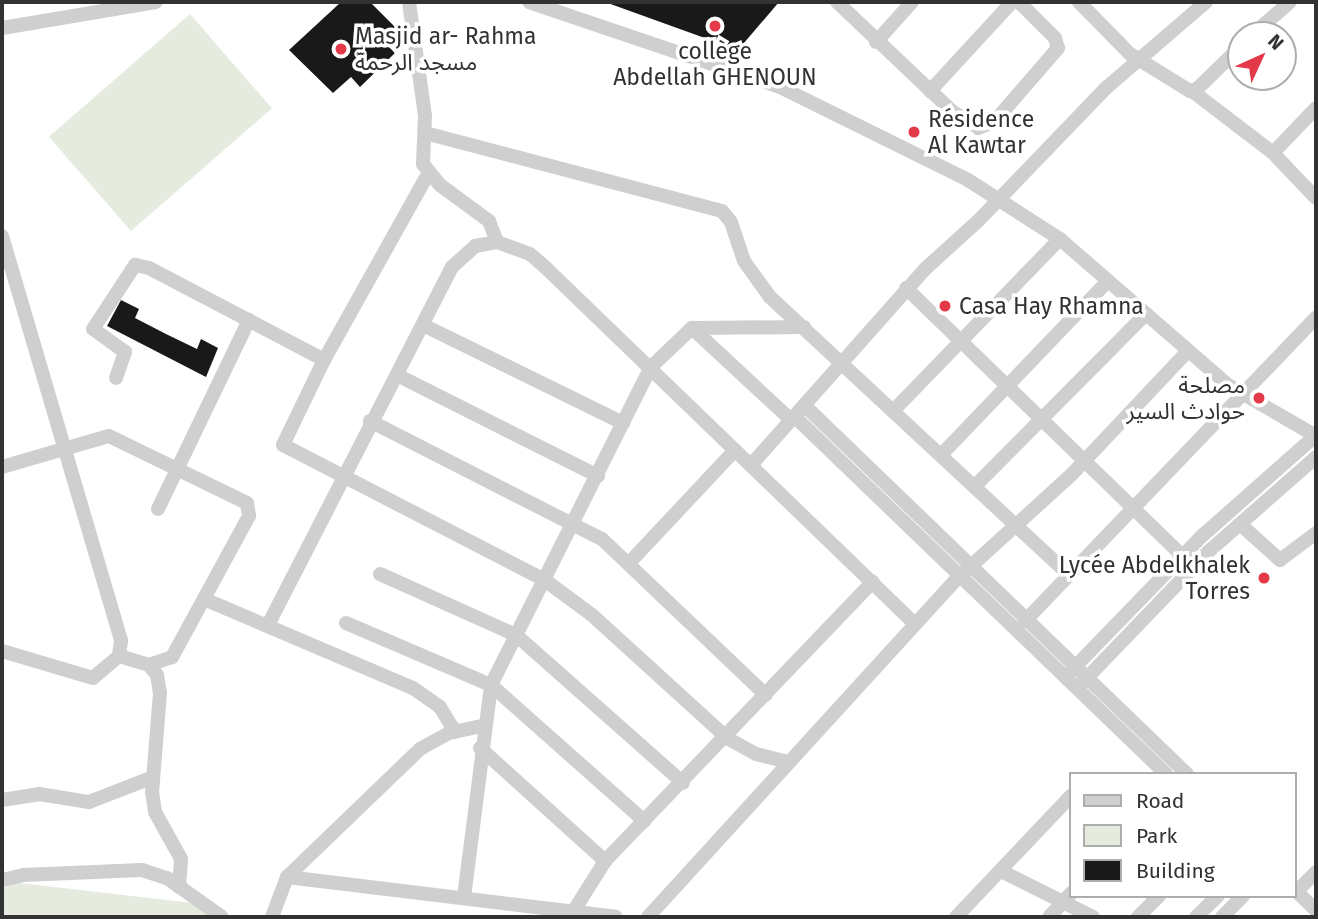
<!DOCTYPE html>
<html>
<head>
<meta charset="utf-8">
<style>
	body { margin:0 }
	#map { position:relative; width:1318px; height:919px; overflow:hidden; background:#fff; font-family:"Fira Sans","Noto Sans Arabic",sans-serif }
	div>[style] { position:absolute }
	.green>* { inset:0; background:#e5ebde; transform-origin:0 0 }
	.building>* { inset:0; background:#191919 }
	.minor>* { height:14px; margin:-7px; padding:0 7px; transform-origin:7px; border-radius:7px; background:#cfcfcf }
	.dots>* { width:19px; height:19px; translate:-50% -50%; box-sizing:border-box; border:4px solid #fff; border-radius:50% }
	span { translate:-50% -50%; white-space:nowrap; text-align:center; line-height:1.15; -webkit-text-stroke:7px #fff; paint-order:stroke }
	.poi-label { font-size:23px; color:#323232 }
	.left { translate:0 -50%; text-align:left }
	.right { translate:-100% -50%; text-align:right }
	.frame { position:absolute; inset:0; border:4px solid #323232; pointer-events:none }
	.legend { position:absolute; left:1069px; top:772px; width:228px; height:126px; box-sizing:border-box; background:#fff; border:2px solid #adadad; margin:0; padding:9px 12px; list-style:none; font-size:21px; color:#323232 }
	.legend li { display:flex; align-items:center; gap:14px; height:35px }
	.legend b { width:35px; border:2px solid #adadad }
	.north { position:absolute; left:1227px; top:21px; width:70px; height:70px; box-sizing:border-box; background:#fff; border:2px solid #adadad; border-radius:50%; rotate:45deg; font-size:19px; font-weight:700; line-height:28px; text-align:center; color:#323232 }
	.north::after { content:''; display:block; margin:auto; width:24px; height:32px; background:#e43948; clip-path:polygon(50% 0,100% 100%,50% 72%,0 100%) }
</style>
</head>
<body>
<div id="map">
	<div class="green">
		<div style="left:190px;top:14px;width:125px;height:187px;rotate:49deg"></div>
		<div style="clip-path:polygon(2px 881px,210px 905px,211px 917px,2px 917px)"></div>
	</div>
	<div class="building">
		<div style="clip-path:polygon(341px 2px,370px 2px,401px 33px,389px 47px,395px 53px,360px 87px,351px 77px,333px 93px,289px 50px)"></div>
		<div style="clip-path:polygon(605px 2px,779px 2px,738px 50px)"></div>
		<div style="clip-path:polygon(121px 300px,139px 309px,135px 318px,166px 334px,197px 349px,201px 339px,218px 348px,206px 377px,107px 326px)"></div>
	</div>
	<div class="minor">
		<div style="left:409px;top:2px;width:115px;rotate:82deg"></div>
		<div style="left:425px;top:116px;width:48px;rotate:92.4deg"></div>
		<div style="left:423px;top:164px;width:27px;rotate:51deg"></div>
		<div style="left:440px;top:185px;width:61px;rotate:36.3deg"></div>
		<div style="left:489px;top:221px;width:22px;rotate:69deg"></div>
		<div style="left:529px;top:2px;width:265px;rotate:18.7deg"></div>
		<div style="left:780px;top:87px;width:210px;rotate:26.3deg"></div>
		<div style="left:968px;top:180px;width:109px;rotate:32.7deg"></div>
		<div style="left:1060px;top:239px;width:223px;rotate:41deg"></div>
		<div style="left:1228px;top:385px;width:102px;rotate:30.1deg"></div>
		<div style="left:837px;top:2px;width:158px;rotate:43.5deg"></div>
		<div style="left:952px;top:111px;width:31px;rotate:33deg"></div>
		<div style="left:978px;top:128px;width:17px;rotate:-21deg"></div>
		<div style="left:994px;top:122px;width:98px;rotate:-49.1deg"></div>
		<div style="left:1058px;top:48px;width:10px;rotate:-107deg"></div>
		<div style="left:1055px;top:38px;width:51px;rotate:-135deg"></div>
		<div style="left:1079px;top:2px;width:73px;rotate:45.6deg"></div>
		<div style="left:1130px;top:54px;width:70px;rotate:31.7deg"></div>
		<div style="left:1190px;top:91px;width:7px;rotate:-16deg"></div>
		<div style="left:1197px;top:89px;width:62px;rotate:-44.3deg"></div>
		<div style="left:2px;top:28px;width:156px;rotate:-9.6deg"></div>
		<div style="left:1252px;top:35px;width:50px;rotate:-41deg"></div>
		<div style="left:876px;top:42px;width:54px;rotate:-48deg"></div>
		<div style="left:930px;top:91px;width:121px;rotate:-47.3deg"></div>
		<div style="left:1192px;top:91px;width:102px;rotate:37.4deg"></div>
		<div style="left:1273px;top:153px;width:62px;rotate:46.3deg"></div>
		<div style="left:425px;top:133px;width:307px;rotate:14.7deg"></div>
		<div style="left:722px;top:211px;width:14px;rotate:51deg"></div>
		<div style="left:731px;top:222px;width:41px;rotate:71.6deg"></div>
		<div style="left:744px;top:261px;width:44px;rotate:54.2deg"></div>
		<div style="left:770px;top:297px;width:408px;rotate:42.9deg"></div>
		<div style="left:1273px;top:153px;width:62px;rotate:-46.3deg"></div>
		<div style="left:428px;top:174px;width:213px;rotate:119.2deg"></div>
		<div style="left:324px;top:360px;width:94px;rotate:115.8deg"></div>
		<div style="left:283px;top:445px;width:296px;rotate:27.3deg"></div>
		<div style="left:546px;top:581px;width:57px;rotate:36.5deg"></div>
		<div style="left:592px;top:615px;width:183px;rotate:42.3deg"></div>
		<div style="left:727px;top:738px;width:33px;rotate:29deg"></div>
		<div style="left:756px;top:754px;width:33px;rotate:14deg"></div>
		<div style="left:2px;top:236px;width:422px;rotate:73.6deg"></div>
		<div style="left:121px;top:641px;width:15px;rotate:98deg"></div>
		<div style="left:119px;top:656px;width:34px;rotate:140deg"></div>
		<div style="left:93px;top:678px;width:95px;rotate:-163.5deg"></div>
		<div style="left:906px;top:288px;width:385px;rotate:44.1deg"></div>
		<div style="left:423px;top:325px;width:223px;rotate:26.1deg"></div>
		<div style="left:692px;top:328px;width:135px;rotate:42.9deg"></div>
		<div style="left:397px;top:375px;width:225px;rotate:26.7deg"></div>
		<div style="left:116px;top:378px;width:28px;rotate:-71deg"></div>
		<div style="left:125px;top:352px;width:39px;rotate:-144deg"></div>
		<div style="left:93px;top:329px;width:77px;rotate:-56.7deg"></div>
		<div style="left:135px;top:265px;width:14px;rotate:12deg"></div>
		<div style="left:149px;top:268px;width:198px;rotate:27.7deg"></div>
		<div style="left:804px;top:405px;width:532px;rotate:43.93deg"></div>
		<div style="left:895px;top:409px;width:237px;rotate:-45.9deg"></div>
		<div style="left:794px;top:416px;width:516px;rotate:43.9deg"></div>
		<div style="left:370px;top:421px;width:260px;rotate:27deg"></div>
		<div style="left:602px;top:539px;width:226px;rotate:43.6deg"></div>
		<div style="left:942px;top:454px;width:240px;rotate:-46.2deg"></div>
		<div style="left:751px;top:465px;width:262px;rotate:-48.4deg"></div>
		<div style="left:925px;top:269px;width:72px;rotate:-42.2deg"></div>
		<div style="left:978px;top:221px;width:185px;rotate:-46.1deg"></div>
		<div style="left:1106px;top:88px;width:132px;rotate:-40.7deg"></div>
		<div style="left:2px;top:467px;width:111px;rotate:-16.2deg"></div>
		<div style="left:109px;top:436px;width:153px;rotate:25.9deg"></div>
		<div style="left:247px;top:503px;width:13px;rotate:81deg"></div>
		<div style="left:249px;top:516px;width:161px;rotate:118.6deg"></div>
		<div style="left:172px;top:657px;width:24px;rotate:161deg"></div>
		<div style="left:149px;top:665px;width:31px;rotate:-163deg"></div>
		<div style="left:976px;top:485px;width:241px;rotate:-45.2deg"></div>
		<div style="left:158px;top:509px;width:210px;rotate:-64.3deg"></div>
		<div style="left:1240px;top:524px;width:54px;rotate:42deg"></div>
		<div style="left:1280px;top:560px;width:45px;rotate:-36.9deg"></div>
		<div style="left:629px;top:563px;width:155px;rotate:-46.8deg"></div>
		<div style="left:380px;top:574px;width:149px;rotate:24.2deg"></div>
		<div style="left:516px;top:635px;width:223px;rotate:41.5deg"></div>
		<div style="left:204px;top:599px;width:227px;rotate:23.1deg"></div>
		<div style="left:413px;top:688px;width:33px;rotate:35deg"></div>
		<div style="left:440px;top:707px;width:29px;rotate:59deg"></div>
		<div style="left:1025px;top:621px;width:420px;rotate:-46.2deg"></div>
		<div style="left:346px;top:623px;width:158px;rotate:23.2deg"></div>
		<div style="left:491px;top:685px;width:205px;rotate:41.6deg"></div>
		<div style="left:268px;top:625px;width:403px;rotate:-62.8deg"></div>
		<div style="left:452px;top:267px;width:31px;rotate:-42deg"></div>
		<div style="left:475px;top:246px;width:22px;rotate:-10deg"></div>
		<div style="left:497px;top:242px;width:35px;rotate:20deg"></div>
		<div style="left:530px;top:254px;width:21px;rotate:41deg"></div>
		<div style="left:546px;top:268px;width:513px;rotate:43.97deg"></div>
		<div style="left:149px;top:665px;width:13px;rotate:51deg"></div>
		<div style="left:157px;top:675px;width:18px;rotate:81deg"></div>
		<div style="left:160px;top:693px;width:99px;rotate:94.6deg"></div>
		<div style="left:152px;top:792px;width:20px;rotate:81deg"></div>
		<div style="left:155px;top:812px;width:54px;rotate:61deg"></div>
		<div style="left:181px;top:859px;width:28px;rotate:94deg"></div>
		<div style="left:1070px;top:672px;width:190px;rotate:-45.9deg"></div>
		<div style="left:1202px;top:536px;width:152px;rotate:-41.5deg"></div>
		<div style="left:1082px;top:683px;width:182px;rotate:-46.1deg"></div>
		<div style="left:1208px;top:552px;width:144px;rotate:-41.3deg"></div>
		<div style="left:480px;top:748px;width:169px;rotate:42.1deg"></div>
		<div style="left:2px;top:800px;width:37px;rotate:-9deg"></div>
		<div style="left:39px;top:794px;width:51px;rotate:9.1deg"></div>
		<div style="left:89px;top:802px;width:66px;rotate:-21.2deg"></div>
		<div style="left:1001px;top:871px;width:103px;rotate:26.6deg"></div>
		<div style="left:287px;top:877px;width:331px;rotate:6.9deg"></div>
		<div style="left:2px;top:880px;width:22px;rotate:-13deg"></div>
		<div style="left:23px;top:875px;width:119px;rotate:-2.4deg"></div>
		<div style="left:142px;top:870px;width:26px;rotate:18deg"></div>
		<div style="left:167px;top:878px;width:67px;rotate:35.3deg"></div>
		<div style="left:1295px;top:890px;width:29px;rotate:44deg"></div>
		<div style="left:1297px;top:891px;width:27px;rotate:-45deg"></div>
		<div style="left:464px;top:897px;width:214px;rotate:-82.7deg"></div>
		<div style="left:491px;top:685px;width:356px;rotate:-63.3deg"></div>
		<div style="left:651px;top:367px;width:57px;rotate:-43.6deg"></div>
		<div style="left:692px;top:328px;width:112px;rotate:-0.5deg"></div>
		<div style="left:573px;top:912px;width:60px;rotate:-57.9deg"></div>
		<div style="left:605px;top:861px;width:387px;rotate:-46.2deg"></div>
		<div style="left:272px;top:917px;width:43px;rotate:-69.4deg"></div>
		<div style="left:287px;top:877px;width:185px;rotate:-43.9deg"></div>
		<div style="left:420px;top:749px;width:33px;rotate:-29deg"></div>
		<div style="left:449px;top:733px;width:34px;rotate:-12deg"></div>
		<div style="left:648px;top:917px;width:461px;rotate:-47.6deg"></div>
		<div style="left:959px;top:577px;width:153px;rotate:-42.3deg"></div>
		<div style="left:1072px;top:474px;width:169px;rotate:-46.7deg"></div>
		<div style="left:956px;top:917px;width:167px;rotate:-46.5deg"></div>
		<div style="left:1049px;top:917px;width:33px;rotate:-47deg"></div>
		<div style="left:1138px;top:917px;width:30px;rotate:-45deg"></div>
		<div style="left:1196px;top:917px;width:30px;rotate:-44deg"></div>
		<div style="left:1222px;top:917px;width:30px;rotate:-45deg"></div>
	</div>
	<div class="dots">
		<div style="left:715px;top:26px;background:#e43948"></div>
		<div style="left:341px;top:49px;background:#e43948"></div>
		<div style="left:914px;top:132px;background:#e43948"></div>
		<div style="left:945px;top:306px;background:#e43948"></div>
		<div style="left:1259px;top:398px;background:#e43948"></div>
		<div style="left:1264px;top:578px;background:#e43948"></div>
	</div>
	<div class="poi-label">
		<span class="left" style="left:355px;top:49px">Masjid ar- Rahma<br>مسجد الرحمة</span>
		<span style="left:715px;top:64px">collège<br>Abdellah GHENOUN</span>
		<span class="left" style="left:928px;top:132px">Résidence<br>Al Kawtar</span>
		<span class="left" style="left:959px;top:306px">Casa Hay Rhamna</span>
		<span class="right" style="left:1245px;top:398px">مصلحة<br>حوادث السير</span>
		<span class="right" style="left:1250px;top:578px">Lycée Abdelkhalek<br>Torres</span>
	</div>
	<div class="frame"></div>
	<ul class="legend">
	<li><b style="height:9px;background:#cfcfcf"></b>Road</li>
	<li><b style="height:19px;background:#e5ebde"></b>Park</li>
	<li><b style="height:19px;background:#191919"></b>Building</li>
	</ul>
	<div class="north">N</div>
</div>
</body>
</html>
